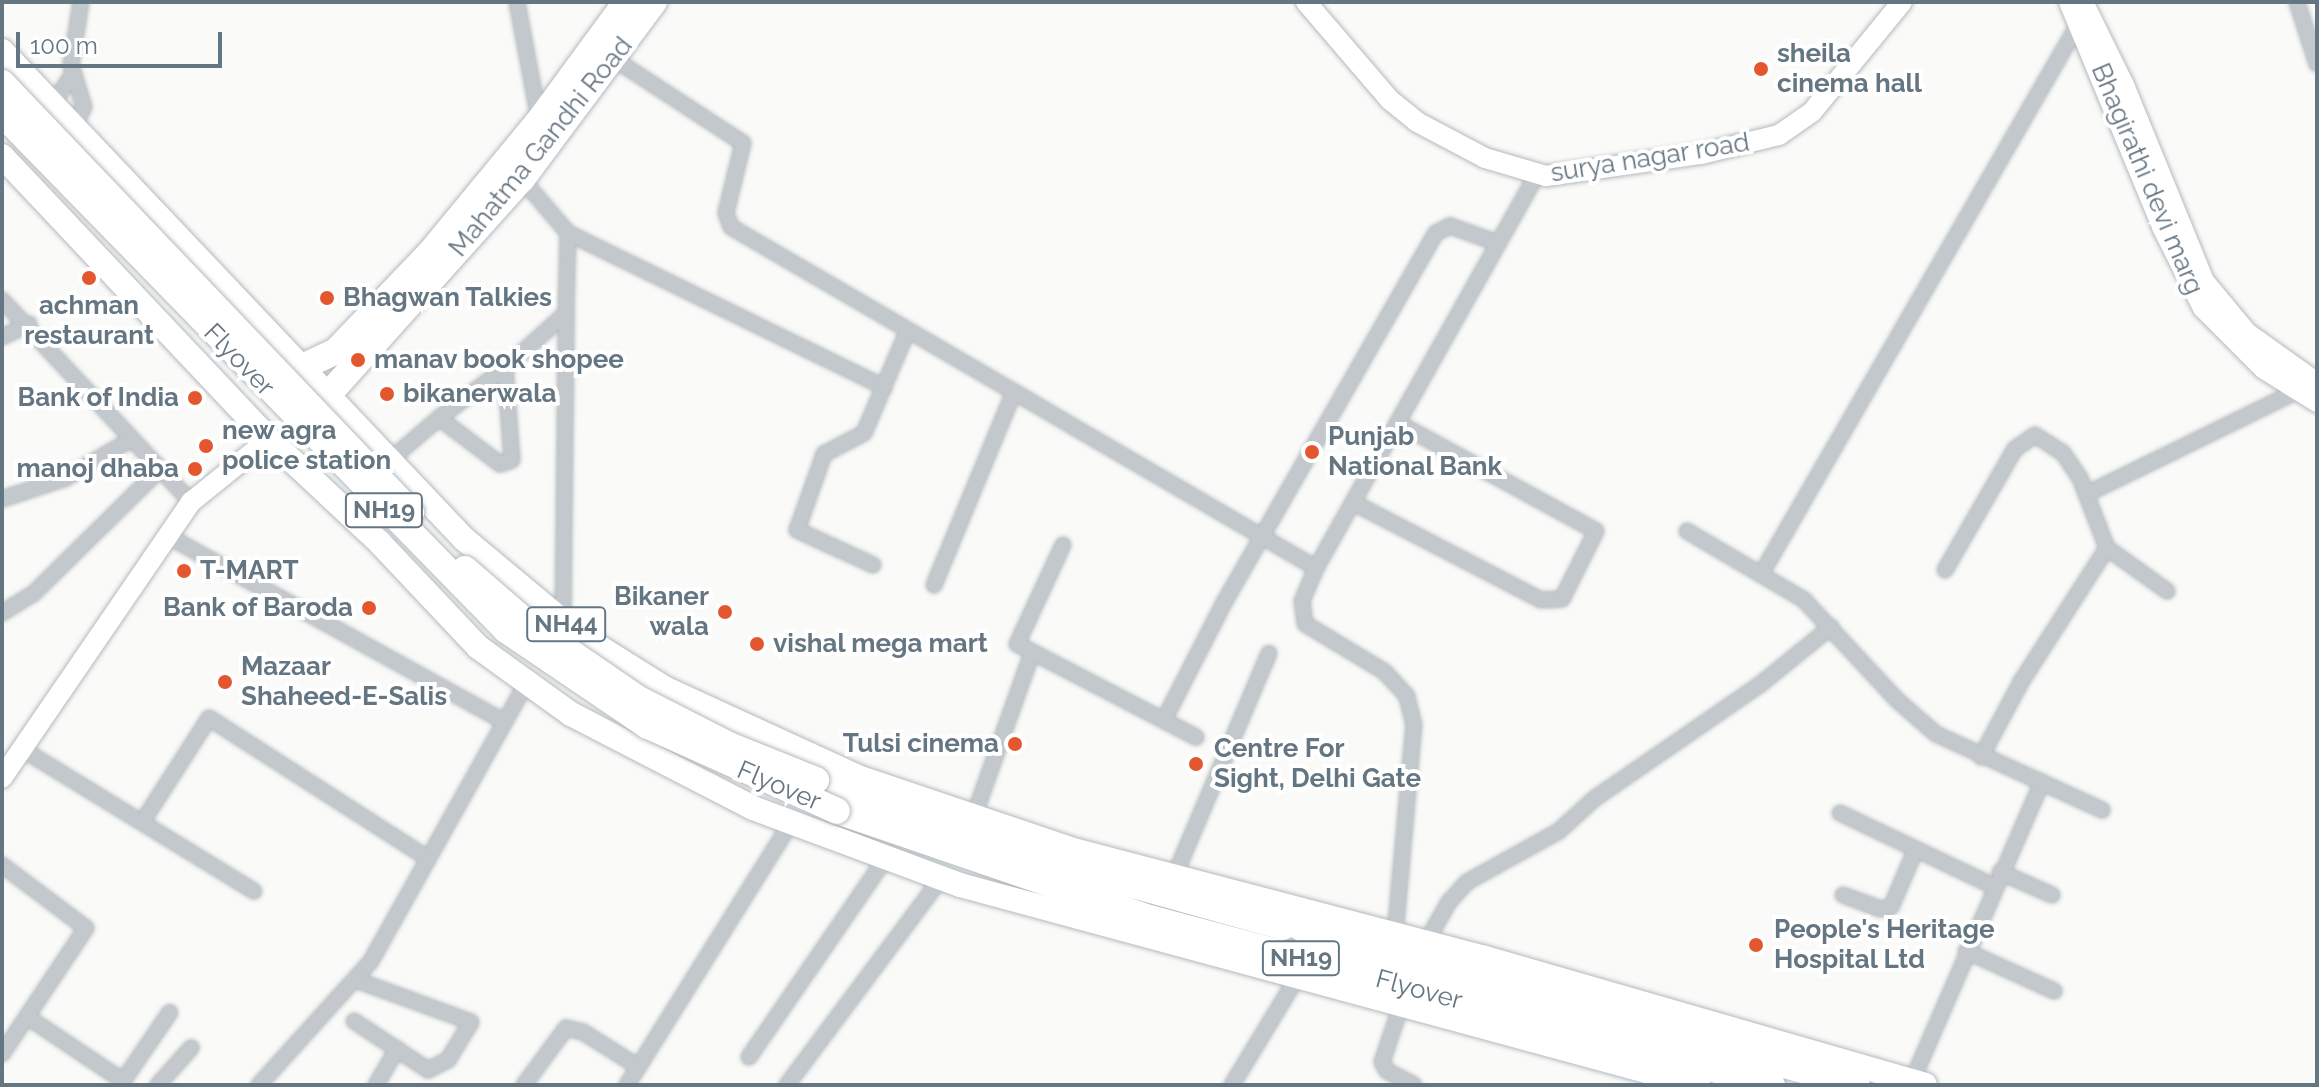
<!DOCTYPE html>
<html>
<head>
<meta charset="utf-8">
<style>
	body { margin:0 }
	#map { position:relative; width:2319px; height:1087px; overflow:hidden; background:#fafaf8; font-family:Raleway,sans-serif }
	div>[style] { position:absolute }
	.roads { filter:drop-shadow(0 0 2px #b3babf) drop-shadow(0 0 2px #b3babf) }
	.street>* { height:14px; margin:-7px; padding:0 7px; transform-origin:7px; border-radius:7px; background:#c3c8cc }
	.secondary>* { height:20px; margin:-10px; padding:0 10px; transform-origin:10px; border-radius:10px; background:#fff }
	.primary>* { height:24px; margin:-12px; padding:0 12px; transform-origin:12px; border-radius:12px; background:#fff }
	.highway>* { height:26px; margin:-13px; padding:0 13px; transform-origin:13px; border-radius:13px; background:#fff }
	.bridges { filter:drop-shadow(0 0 2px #b4b9bd) drop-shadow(0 0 2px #b4b9bd) }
	.highway-bridge>* { height:26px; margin:-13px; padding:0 13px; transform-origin:13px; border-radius:13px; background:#fff }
	.dots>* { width:22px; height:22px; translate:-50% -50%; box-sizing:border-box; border:4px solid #fff; border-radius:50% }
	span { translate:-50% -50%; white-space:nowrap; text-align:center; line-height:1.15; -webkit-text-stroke:8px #fff; paint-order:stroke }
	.shield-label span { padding:2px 6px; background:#fff; border:2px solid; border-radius:6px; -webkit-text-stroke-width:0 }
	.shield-label { font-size:24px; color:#657683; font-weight:700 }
	.poi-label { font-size:26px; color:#657683; font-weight:700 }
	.left { translate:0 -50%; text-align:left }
	.right { translate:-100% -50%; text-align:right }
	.street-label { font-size:26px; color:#657683 }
	.frame { position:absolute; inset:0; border:4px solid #657683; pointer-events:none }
	.scale { position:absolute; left:16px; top:32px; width:206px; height:36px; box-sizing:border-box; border:4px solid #657683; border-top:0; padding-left:10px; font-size:24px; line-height:28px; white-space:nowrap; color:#657683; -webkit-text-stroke:6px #fff; paint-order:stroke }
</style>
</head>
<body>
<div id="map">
	<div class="roads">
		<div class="street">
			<div style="left:517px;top:2px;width:120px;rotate:79.4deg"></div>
			<div style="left:2297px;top:2px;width:65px;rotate:72.1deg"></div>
			<div style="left:614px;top:59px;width:154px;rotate:33.1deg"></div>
			<div style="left:743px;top:143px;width:72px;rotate:103.7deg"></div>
			<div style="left:726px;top:213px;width:15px;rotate:70deg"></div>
			<div style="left:731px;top:227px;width:677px;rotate:30.24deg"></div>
			<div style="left:52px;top:105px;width:36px;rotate:-56deg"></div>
			<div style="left:74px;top:128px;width:23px;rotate:-65deg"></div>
			<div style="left:84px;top:107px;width:44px;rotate:-107.2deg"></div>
			<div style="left:71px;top:65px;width:64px;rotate:-81deg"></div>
			<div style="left:568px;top:233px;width:352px;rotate:26deg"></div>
			<div style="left:2px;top:300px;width:277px;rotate:46.9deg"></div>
			<div style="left:2px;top:337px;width:30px;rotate:-26deg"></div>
			<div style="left:505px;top:368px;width:82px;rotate:-42deg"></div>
			<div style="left:566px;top:313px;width:80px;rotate:-88.6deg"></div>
			<div style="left:568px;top:233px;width:71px;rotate:-130.4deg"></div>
			<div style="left:389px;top:461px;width:66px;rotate:-40.7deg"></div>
			<div style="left:439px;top:418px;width:83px;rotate:-37.1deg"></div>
			<div style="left:505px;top:368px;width:92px;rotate:85.6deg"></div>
			<div style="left:512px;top:460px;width:13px;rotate:162deg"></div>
			<div style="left:500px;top:464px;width:76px;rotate:-143deg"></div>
			<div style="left:2087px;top:494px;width:241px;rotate:-26.1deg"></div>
			<div style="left:2px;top:499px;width:67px;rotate:-18.2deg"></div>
			<div style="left:66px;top:478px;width:74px;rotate:-30.7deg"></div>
			<div style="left:1354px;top:503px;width:211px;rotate:27.4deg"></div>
			<div style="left:1541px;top:600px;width:21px;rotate:-3deg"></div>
			<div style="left:1562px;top:599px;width:76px;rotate:-63.4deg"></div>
			<div style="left:1596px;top:531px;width:223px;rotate:-151.4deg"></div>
			<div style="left:1687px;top:531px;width:136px;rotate:30.5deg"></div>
			<div style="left:1804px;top:600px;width:137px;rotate:47.1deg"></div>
			<div style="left:1897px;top:700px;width:52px;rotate:41.1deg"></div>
			<div style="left:1936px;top:734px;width:183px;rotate:24.6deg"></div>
			<div style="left:166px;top:535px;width:385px;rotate:28.9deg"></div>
			<div style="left:1063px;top:545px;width:109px;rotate:114.9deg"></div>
			<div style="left:1017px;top:644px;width:202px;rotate:27.5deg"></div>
			<div style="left:873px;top:565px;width:84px;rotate:-155.3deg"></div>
			<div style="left:797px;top:530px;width:81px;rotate:-70.4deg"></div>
			<div style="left:824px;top:454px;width:45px;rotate:-27.7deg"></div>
			<div style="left:864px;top:433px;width:110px;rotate:-66.9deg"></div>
			<div style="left:1945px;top:570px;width:140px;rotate:-60deg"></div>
			<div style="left:2015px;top:449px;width:24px;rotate:-35deg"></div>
			<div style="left:2035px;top:435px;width:33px;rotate:33deg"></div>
			<div style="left:2063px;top:453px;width:30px;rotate:56deg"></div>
			<div style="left:2080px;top:478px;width:75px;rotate:68.9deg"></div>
			<div style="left:2107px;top:548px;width:74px;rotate:35.6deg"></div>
			<div style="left:1763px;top:571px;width:633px;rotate:-60.03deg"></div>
			<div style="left:934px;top:585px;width:209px;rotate:-67.5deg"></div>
			<div style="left:2px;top:613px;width:36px;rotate:-32deg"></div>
			<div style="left:33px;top:594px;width:175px;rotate:-44.5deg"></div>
			<div style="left:563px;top:622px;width:309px;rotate:-89.4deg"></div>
			<div style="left:1164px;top:720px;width:134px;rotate:-62.9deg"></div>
			<div style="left:1225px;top:601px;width:424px;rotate:-60.2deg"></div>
			<div style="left:1436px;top:233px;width:16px;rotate:-27deg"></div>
			<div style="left:1450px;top:226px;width:51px;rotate:19.5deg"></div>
			<div style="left:22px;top:749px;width:272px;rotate:31.5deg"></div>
			<div style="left:1981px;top:757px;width:85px;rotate:-61.9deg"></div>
			<div style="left:2021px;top:682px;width:159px;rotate:-57.3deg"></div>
			<div style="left:1840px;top:813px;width:170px;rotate:25.5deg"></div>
			<div style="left:974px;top:816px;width:173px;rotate:-70.4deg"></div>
			<div style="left:143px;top:821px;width:122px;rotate:-57.3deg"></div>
			<div style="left:209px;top:718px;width:259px;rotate:32.7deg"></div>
			<div style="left:2px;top:865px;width:105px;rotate:36.9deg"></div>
			<div style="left:86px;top:928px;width:151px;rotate:123.7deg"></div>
			<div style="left:2000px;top:872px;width:57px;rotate:23.9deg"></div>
			<div style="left:1174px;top:877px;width:243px;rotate:-67deg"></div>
			<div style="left:1843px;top:895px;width:40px;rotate:20.2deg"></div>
			<div style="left:1881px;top:909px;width:10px;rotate:-11deg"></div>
			<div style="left:1891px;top:907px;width:63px;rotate:-66.7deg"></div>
			<div style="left:1395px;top:936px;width:212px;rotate:-84.9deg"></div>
			<div style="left:1414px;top:725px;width:30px;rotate:-104deg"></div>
			<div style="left:1407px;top:696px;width:33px;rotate:-133deg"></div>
			<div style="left:1385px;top:672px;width:93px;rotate:-149deg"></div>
			<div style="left:1305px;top:624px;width:23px;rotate:-97deg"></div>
			<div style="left:1302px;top:601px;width:36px;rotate:-67deg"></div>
			<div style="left:1316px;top:568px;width:450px;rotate:-60.7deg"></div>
			<div style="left:1425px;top:944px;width:48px;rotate:-60.3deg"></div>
			<div style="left:1449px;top:902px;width:27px;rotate:-48deg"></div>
			<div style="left:1467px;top:882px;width:105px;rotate:-29deg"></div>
			<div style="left:1559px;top:831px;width:47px;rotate:-42.4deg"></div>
			<div style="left:1594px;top:799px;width:204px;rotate:-34.6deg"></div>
			<div style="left:1762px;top:683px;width:89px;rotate:-39.1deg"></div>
			<div style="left:1966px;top:951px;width:97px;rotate:24.4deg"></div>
			<div style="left:1402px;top:1003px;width:62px;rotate:108.7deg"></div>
			<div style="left:1382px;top:1062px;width:10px;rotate:61deg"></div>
			<div style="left:1387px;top:1071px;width:30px;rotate:27deg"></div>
			<div style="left:29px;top:1018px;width:113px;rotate:33.8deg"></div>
			<div style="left:123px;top:1081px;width:83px;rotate:-55.7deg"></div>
			<div style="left:354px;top:1021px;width:89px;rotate:33.5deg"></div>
			<div style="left:428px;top:1070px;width:22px;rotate:-27deg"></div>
			<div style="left:448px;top:1060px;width:44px;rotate:-58.8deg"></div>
			<div style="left:471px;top:1022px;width:122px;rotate:-159.9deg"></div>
			<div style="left:749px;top:1057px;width:240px;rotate:-55.5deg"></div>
			<div style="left:1912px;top:1081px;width:326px;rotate:-66.5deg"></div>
			<div style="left:158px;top:1085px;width:50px;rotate:-48.3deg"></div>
			<div style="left:259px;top:1085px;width:167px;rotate:-47.9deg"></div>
			<div style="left:371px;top:961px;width:320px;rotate:-60.8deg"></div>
			<div style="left:376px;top:1085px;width:42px;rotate:-59.7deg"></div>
			<div style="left:524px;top:1085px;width:71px;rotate:-53.6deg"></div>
			<div style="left:566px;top:1028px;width:17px;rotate:13deg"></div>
			<div style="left:583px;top:1032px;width:64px;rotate:32.2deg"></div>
			<div style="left:627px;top:1085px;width:309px;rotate:-58deg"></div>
			<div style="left:787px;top:1085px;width:259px;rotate:-53.3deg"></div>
			<div style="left:1232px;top:1085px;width:127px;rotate:-58.8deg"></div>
		</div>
		<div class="secondary">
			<div style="left:1306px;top:2px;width:129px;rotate:49.4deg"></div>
			<div style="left:1390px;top:100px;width:35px;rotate:39deg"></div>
			<div style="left:1417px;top:122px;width:77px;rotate:27.9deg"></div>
			<div style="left:1485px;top:158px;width:64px;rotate:16.4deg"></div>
			<div style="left:1546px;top:176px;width:157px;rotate:-8.1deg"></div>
			<div style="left:1701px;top:154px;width:80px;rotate:-13.7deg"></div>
			<div style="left:1779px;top:135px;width:40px;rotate:-34.9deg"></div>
			<div style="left:1812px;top:112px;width:142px;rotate:-50.7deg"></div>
			<div style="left:2069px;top:2px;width:243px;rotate:67.5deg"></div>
			<div style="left:2162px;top:227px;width:91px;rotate:63.2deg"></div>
			<div style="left:2203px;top:308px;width:86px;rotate:45deg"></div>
			<div style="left:2264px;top:369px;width:62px;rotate:31.9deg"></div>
			<div style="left:2083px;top:2px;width:93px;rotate:63.7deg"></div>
			<div style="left:2124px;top:85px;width:212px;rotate:67.8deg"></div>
			<div style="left:2204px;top:281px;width:67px;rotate:50.4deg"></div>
			<div style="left:2247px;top:333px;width:86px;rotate:35.5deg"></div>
			<div style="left:2px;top:778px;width:335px;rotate:-55.6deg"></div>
			<div style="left:191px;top:502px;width:100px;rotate:-38.9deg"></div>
		</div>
		<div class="primary">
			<div style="left:2px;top:51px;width:672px;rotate:46.57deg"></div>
			<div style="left:464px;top:539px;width:148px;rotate:39.8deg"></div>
			<div style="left:578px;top:634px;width:104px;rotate:32deg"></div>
			<div style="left:666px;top:689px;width:211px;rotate:24.6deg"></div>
			<div style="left:858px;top:777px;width:231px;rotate:18.7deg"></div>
			<div style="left:1077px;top:851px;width:419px;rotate:14.7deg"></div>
			<div style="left:1482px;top:957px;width:461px;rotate:16.1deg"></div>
			<div style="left:2px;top:156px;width:389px;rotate:46.7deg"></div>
			<div style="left:269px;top:439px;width:152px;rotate:43.1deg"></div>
			<div style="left:380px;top:543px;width:143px;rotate:46.7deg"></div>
			<div style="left:478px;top:647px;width:115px;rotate:35.8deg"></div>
			<div style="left:571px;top:714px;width:205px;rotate:27.3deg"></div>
			<div style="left:753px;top:808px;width:221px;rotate:20.4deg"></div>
			<div style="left:960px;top:885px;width:765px;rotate:15.16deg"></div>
		</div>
		<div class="highway">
			<div style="left:300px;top:368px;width:40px;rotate:-25deg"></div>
			<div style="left:336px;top:351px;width:136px;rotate:-46.2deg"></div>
			<div style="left:430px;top:253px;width:171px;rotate:-50.5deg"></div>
			<div style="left:539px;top:121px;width:147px;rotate:-53.8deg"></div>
			<div style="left:327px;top:396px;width:292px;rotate:-48.1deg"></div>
			<div style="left:522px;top:179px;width:221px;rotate:-53.3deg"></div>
			<div style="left:816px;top:780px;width:278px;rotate:18.9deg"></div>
			<div style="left:1079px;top:870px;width:212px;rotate:15.6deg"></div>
			<div style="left:837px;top:811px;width:331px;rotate:18.9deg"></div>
			<div style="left:1150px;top:918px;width:644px;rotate:15.03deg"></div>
			<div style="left:1251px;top:898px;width:72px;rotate:30.8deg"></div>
			<div style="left:1313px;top:935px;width:564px;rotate:15.42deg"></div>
		</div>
	</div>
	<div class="bridges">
		<div class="highway-bridge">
			<div style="left:2px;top:83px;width:593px;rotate:46.37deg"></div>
			<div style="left:2px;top:114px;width:721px;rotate:45.67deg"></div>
			<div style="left:506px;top:630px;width:171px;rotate:34.1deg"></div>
			<div style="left:648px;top:726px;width:207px;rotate:24.2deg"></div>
			<div style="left:465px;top:569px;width:79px;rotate:40.9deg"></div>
			<div style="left:525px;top:621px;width:136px;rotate:34.5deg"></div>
			<div style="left:637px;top:698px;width:103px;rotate:27.1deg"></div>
			<div style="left:729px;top:745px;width:94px;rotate:21.9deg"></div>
		</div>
	</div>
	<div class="dots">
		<div style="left:1761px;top:69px;background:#e4572e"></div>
		<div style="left:89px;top:278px;background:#e4572e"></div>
		<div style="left:327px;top:298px;background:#e4572e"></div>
		<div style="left:358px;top:360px;background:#e4572e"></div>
		<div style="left:387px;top:394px;background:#e4572e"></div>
		<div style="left:195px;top:398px;background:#e4572e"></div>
		<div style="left:206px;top:446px;background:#e4572e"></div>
		<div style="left:1312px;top:452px;background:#e4572e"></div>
		<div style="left:195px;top:469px;background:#e4572e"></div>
		<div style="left:184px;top:571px;background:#e4572e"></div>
		<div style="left:369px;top:608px;background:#e4572e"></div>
		<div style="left:725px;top:612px;background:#e4572e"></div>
		<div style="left:757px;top:644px;background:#e4572e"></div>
		<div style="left:225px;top:682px;background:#e4572e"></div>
		<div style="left:1015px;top:744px;background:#e4572e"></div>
		<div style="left:1196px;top:764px;background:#e4572e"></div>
		<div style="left:1756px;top:945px;background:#e4572e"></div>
	</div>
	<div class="shield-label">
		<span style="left:384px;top:510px">NH19</span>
		<span style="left:566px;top:624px">NH44</span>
		<span style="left:1301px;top:958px">NH19</span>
	</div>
	<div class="poi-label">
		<span class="left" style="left:1777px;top:69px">sheila<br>cinema hall</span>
		<span class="left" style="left:343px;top:298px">Bhagwan Talkies</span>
		<span style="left:89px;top:321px">achman<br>restaurant</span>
		<span class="left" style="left:374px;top:360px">manav book shopee</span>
		<span class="left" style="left:403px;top:394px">bikanerwala</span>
		<span class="right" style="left:179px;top:398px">Bank of India</span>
		<span class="left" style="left:222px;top:446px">new agra<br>police station</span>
		<span class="left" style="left:1328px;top:452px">Punjab<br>National Bank</span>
		<span class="right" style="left:179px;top:469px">manoj dhaba</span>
		<span class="left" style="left:200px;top:571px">T-MART</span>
		<span class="right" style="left:709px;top:612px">Bikaner<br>wala</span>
		<span class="right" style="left:353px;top:608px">Bank of Baroda</span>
		<span class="left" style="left:773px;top:644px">vishal mega mart</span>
		<span class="left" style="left:241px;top:682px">Mazaar<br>Shaheed-E-Salis</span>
		<span class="right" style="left:999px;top:744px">Tulsi cinema</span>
		<span class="left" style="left:1214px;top:764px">Centre For<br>Sight, Delhi Gate</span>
		<span class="left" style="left:1774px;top:945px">People's Heritage<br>Hospital Ltd</span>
	</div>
	<div class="street-label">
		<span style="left:541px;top:147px;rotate:-51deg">Mahatma Gandhi Road</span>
		<span style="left:1650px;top:158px;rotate:-9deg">surya nagar road</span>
		<span style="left:2147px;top:179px;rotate:67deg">Bhagirathi devi marg</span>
		<span style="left:239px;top:360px;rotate:46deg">Flyover</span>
		<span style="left:779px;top:786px;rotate:23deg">Flyover</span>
		<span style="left:1419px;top:990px;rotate:15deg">Flyover</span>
	</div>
	<div class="frame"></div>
	<div class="scale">100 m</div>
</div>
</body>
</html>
